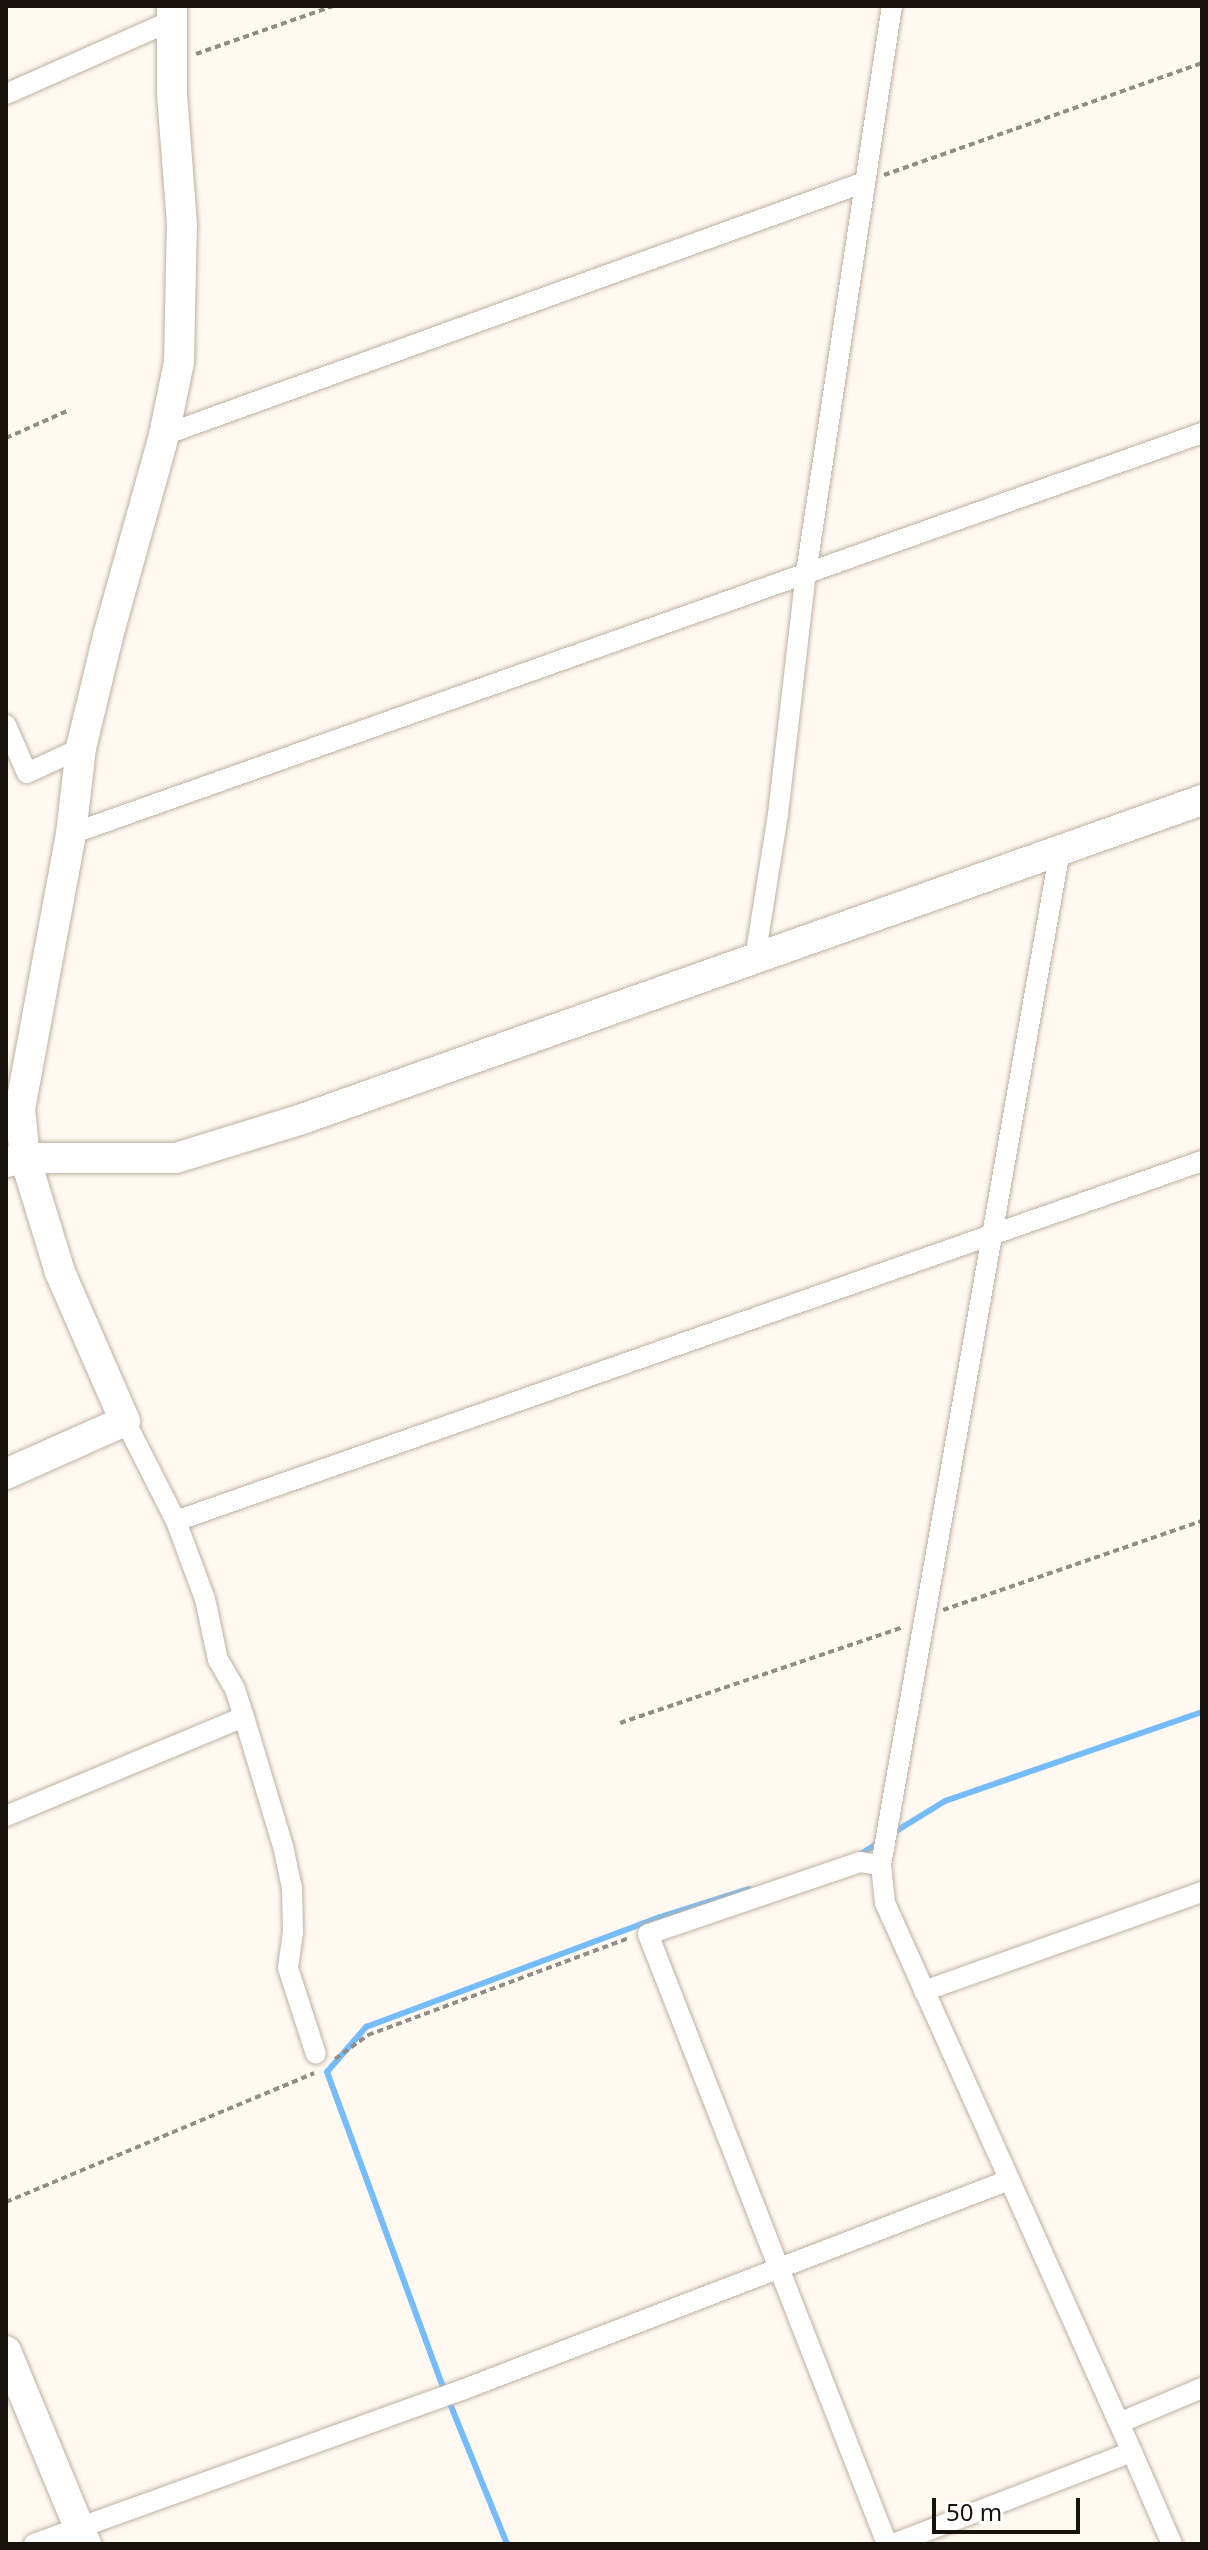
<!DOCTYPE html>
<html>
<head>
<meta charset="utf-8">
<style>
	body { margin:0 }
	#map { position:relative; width:1208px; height:2550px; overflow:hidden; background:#fff9f2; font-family:"Noto Sans",sans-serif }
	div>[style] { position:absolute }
	.stream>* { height:6px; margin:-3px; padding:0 3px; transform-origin:3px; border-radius:3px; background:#75bcfd }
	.path>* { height:4px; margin-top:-2px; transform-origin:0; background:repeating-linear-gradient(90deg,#928c86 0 6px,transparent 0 10px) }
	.roads { filter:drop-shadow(0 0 2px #bdb1a0) drop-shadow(0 0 2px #bdb1a0) }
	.street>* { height:20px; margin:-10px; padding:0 10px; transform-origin:10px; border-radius:10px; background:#fff }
	.secondary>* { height:30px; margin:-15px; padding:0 15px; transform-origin:15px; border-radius:15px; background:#fff }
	span { translate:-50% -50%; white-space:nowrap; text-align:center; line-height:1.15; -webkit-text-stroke:6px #fff; paint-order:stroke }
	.frame { position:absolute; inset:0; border:8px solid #17120c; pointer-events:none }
	.scale { position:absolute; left:932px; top:2498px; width:148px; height:36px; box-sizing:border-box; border:4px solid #17120c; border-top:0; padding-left:10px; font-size:24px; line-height:28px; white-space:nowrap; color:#17120c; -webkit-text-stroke:6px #fff; paint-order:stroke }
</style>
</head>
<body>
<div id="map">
	<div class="stream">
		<div style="left:893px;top:1833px;width:61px;rotate:-31.6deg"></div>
		<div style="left:945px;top:1801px;width:272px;rotate:-19.1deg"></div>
		<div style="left:859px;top:1855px;width:25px;rotate:-32deg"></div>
		<div style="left:507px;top:2544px;width:178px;rotate:-112.1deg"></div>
		<div style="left:440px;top:2379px;width:327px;rotate:-110.2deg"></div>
		<div style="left:327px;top:2072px;width:60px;rotate:-49.1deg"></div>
		<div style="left:366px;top:2027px;width:314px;rotate:-20.5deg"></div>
		<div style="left:660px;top:1917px;width:93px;rotate:-17.5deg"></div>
	</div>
	<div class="path">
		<div style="left:196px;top:54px;width:145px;rotate:-19.3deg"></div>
		<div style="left:884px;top:175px;width:337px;rotate:-19.4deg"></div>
		<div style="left:6px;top:438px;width:67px;rotate:-23.9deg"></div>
		<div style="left:943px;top:1610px;width:274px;rotate:-19deg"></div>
		<div style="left:620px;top:1723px;width:299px;rotate:-18.7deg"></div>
		<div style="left:335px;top:2059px;width:41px;rotate:-36deg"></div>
		<div style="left:368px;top:2035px;width:278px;rotate:-20.4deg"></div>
		<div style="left:6px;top:2202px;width:334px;rotate:-22.7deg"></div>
	</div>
	<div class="roads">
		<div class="street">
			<div style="left:6px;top:94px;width:180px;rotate:-23.9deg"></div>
			<div style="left:164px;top:435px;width:745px;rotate:-19.85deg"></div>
			<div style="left:6px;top:725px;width:52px;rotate:66.4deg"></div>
			<div style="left:27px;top:773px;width:60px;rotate:-24.8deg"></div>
			<div style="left:71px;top:834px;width:1200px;rotate:-19.52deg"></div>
			<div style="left:755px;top:958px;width:146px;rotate:-80.9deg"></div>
			<div style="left:778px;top:814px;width:243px;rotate:-83.4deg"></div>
			<div style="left:806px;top:573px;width:573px;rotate:-81.38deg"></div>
			<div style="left:176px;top:1521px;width:1087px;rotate:-19.33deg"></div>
			<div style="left:244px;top:1717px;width:135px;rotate:73.2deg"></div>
			<div style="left:283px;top:1846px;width:43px;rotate:77.9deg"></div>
			<div style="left:292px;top:1888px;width:44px;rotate:88.7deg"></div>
			<div style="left:293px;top:1932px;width:36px;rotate:98deg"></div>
			<div style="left:288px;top:1968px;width:90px;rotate:72deg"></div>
			<div style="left:6px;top:1816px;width:258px;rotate:-22.6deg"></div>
			<div style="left:244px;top:1717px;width:29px;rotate:-108deg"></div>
			<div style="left:235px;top:1689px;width:34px;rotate:-120deg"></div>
			<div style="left:218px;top:1660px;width:62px;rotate:-102deg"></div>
			<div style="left:205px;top:1599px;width:83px;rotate:-110.4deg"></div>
			<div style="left:176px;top:1521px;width:112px;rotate:-117deg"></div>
			<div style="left:881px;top:1865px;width:21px;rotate:-172deg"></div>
			<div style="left:860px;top:1862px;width:224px;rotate:161.2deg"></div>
			<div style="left:648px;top:1934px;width:655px;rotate:68.6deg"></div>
			<div style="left:924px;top:1991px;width:295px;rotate:-19.6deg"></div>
			<div style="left:1119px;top:2423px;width:90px;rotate:-22.9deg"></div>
			<div style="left:1132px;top:2452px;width:100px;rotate:66.5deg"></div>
			<div style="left:34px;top:2544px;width:455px;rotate:-19.8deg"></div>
			<div style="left:462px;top:2390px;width:586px;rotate:-21deg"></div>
			<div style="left:893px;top:2544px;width:256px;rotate:-21.1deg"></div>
			<div style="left:1132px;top:2452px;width:602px;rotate:-114.22deg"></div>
			<div style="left:885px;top:1903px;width:38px;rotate:-96deg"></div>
			<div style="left:881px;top:1865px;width:1031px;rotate:-80deg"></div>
		</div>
		<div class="secondary">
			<div style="left:6px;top:1162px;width:19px;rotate:-12deg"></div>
			<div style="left:25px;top:1158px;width:151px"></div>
			<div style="left:176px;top:1158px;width:135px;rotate:-17.2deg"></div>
			<div style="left:305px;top:1118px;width:952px;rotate:-19.52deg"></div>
			<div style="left:6px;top:1474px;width:130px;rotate:-24deg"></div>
			<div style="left:125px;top:1421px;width:163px;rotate:-113.6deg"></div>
			<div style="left:60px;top:1272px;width:119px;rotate:-107.1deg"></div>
			<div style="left:25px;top:1158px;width:49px;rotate:-95.8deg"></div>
			<div style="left:20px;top:1109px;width:280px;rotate:-79.5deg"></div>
			<div style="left:71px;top:834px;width:87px;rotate:-83.4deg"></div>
			<div style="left:81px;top:748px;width:115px;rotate:-76.4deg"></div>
			<div style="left:108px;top:636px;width:209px;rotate:-74.4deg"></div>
			<div style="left:164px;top:435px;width:75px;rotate:-78.4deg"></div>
			<div style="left:179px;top:362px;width:138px;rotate:-88.8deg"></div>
			<div style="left:182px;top:224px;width:131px;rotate:-94.4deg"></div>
			<div style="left:172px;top:93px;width:87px;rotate:-90deg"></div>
			<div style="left:6px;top:2351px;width:209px;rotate:67.5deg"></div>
		</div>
	</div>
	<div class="frame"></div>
	<div class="scale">50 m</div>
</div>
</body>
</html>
